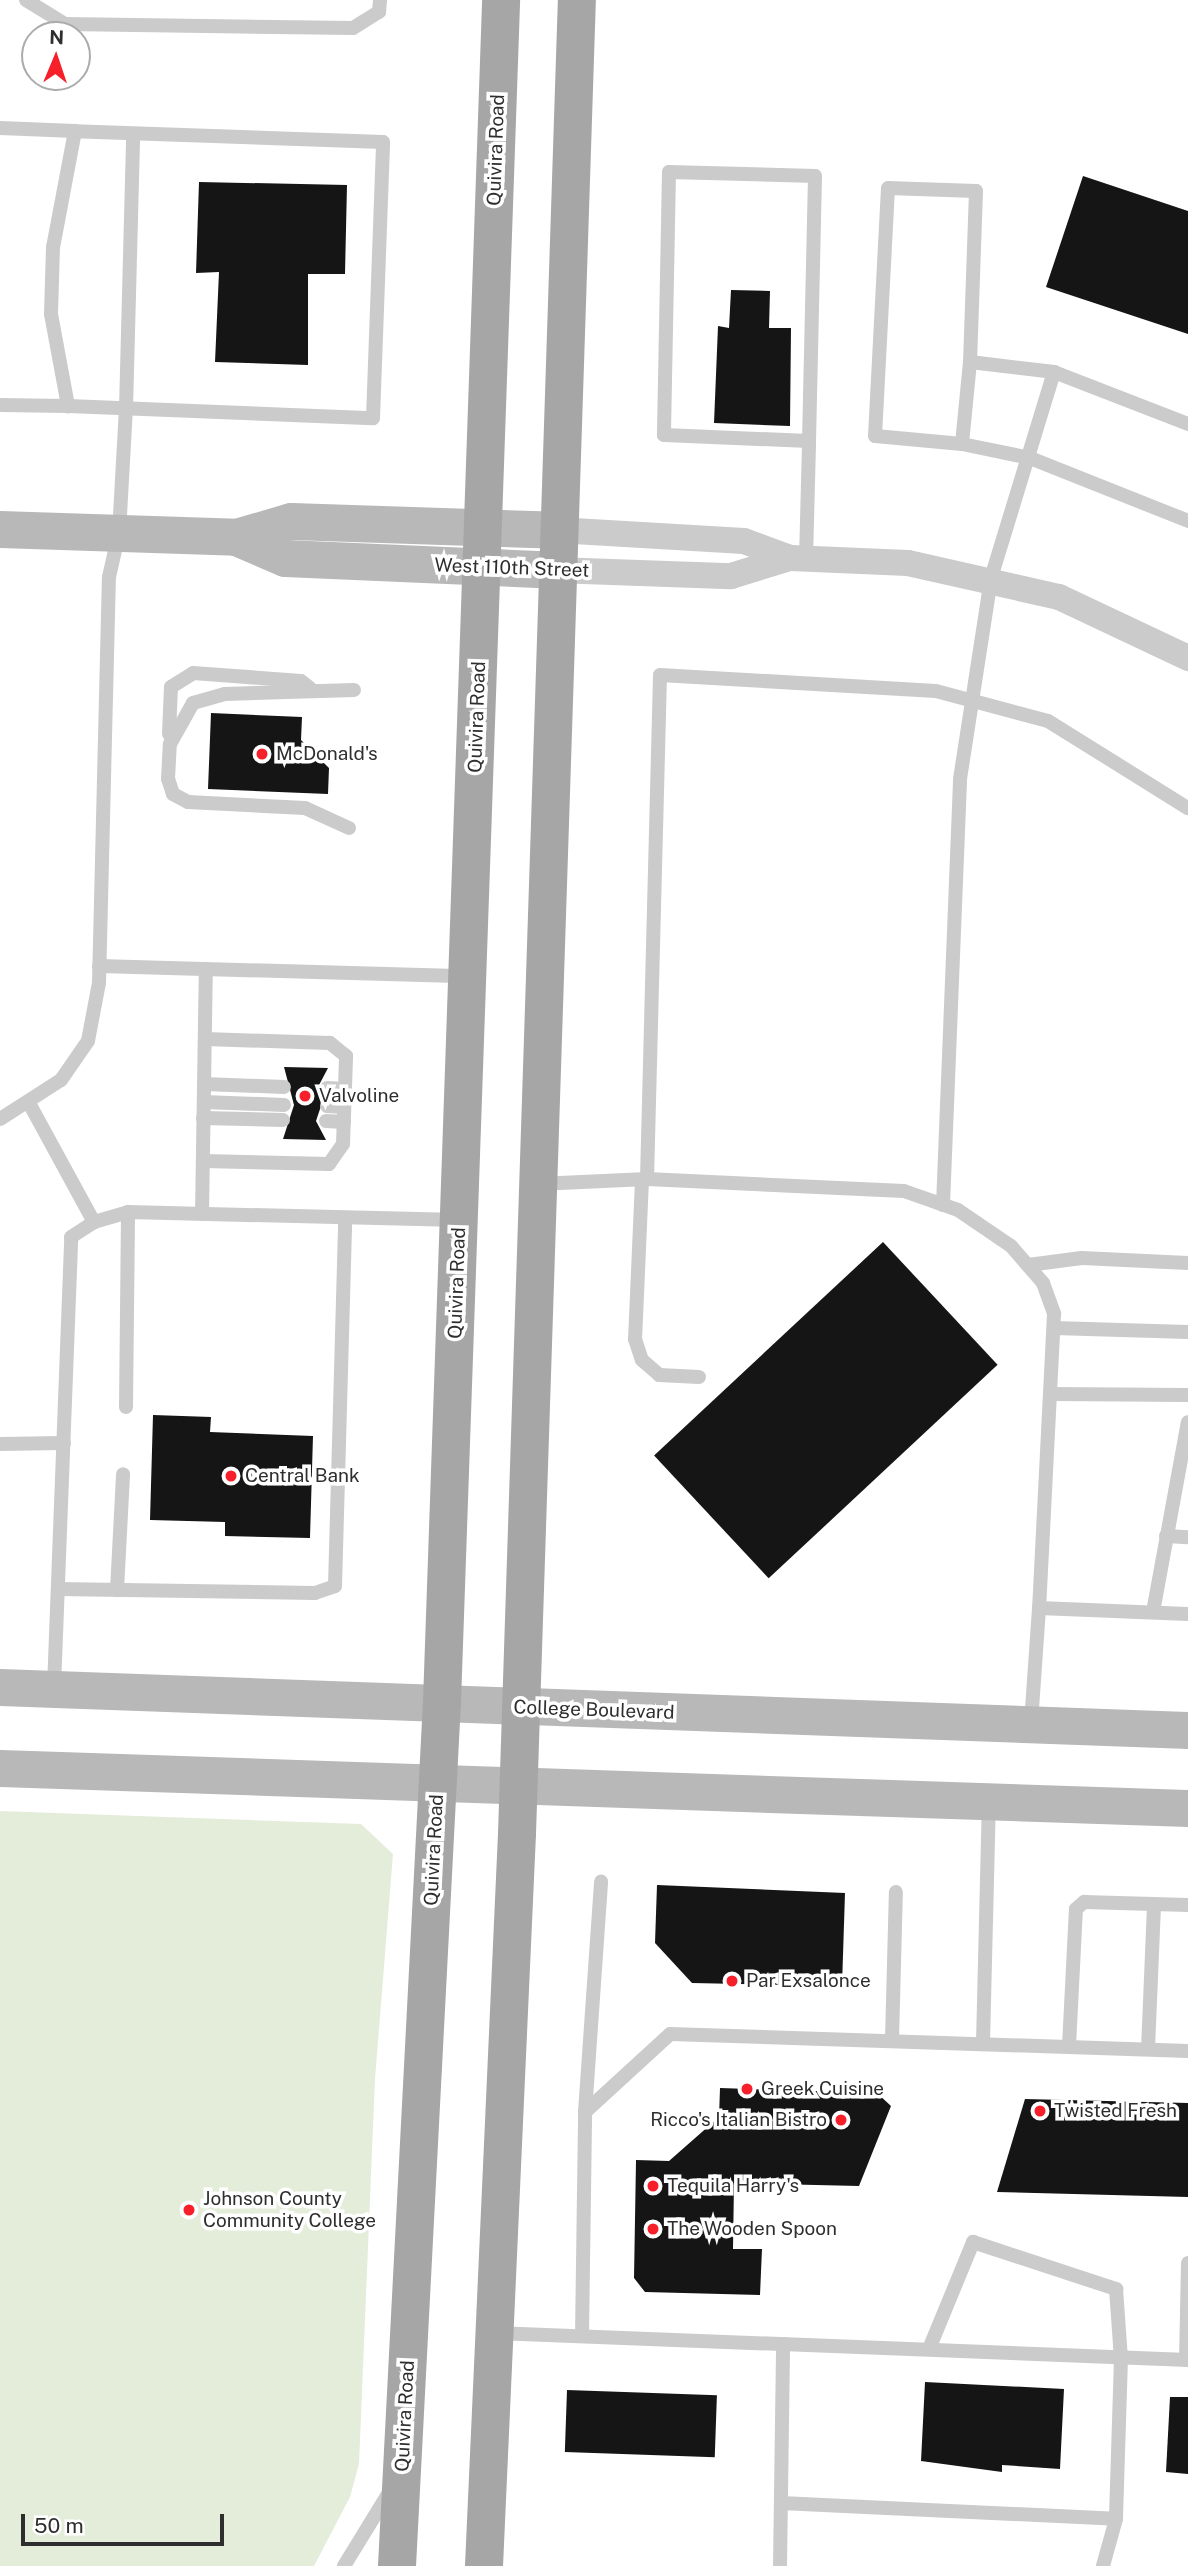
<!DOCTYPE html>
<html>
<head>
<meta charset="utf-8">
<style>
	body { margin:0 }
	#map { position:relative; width:1188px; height:2566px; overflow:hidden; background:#fff; font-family:"Public Sans",sans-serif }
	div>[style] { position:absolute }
	.green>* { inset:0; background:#e4edda }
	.building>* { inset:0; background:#151515; transform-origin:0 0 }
	.lane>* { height:14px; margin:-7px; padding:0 7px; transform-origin:7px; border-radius:7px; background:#cbcbcb }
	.street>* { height:26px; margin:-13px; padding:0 13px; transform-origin:13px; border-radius:13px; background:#cbcbcb }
	.secondary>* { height:37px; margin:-18.5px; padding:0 18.5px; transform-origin:18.5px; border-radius:18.5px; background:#b8b8b8 }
	.primary>* { height:38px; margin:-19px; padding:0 19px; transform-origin:19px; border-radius:19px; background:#a6a6a6 }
	.dots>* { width:19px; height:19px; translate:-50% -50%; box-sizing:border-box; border:4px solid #fff; border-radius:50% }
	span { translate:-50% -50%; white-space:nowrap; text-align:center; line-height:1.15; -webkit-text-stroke:7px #fff; paint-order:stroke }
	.street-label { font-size:19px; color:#2e2e2e }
	.poi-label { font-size:19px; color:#2e2e2e }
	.left { translate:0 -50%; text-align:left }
	.right { translate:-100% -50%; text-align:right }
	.north { position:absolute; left:21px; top:21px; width:70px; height:70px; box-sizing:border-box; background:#fff; border:2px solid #ababab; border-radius:50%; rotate:2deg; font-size:19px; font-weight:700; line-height:28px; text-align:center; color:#2e2e2e }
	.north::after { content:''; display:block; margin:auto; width:24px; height:32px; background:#f61f2a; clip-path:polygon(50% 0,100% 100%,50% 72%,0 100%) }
	.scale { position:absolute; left:21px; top:2514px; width:203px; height:32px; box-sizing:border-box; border:4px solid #2e2e2e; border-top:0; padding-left:9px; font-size:21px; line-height:24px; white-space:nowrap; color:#2e2e2e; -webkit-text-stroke:5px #fff; paint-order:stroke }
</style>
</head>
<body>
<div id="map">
	<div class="green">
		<div style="clip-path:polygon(0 1811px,361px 1824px,393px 1854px,375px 2079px,359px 2464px,350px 2497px,314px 2566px,0 2566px)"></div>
	</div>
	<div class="building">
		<div style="clip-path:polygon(1083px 176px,1188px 211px,1188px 334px,1046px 287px)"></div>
		<div style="clip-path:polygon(199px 182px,347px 185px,345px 274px,308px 274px,308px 365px,215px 362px,219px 272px,196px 273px)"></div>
		<div style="clip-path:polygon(731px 290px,770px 291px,769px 328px,791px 328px,790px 426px,714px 423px,718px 326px,729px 328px)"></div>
		<div style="clip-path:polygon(211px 713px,302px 717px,301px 740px,329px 768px,328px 794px,208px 789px)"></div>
		<div style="clip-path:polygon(284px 1067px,328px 1068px,318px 1087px,324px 1097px,316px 1121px,326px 1140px,283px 1139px,294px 1105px)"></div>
		<div style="left:883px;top:1242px;width:168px;height:313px;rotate:47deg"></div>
		<div style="clip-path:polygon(153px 1415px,211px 1417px,210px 1432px,313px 1436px,310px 1538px,225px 1536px,225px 1522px,150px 1520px)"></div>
		<div style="clip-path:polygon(657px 1885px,845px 1893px,842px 1986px,692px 1983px,655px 1943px)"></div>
		<div style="clip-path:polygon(720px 2088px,877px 2093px,891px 2106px,859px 2186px,734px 2183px,733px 2249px,762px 2249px,760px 2295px,645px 2292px,634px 2278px,636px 2160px,669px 2161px,719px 2117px)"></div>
		<div style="clip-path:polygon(1025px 2099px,1188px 2103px,1188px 2197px,997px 2192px)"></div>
		<div style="clip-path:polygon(925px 2382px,1064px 2389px,1060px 2469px,1002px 2465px,1002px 2472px,921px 2461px)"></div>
		<div style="left:567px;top:2390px;width:150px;height:62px;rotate:2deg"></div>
		<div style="clip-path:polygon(1170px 2397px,1188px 2397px,1188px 2474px,1166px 2472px)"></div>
	</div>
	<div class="lane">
		<div style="left:26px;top:0;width:46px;rotate:31.6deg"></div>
		<div style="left:65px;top:24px;width:288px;rotate:0.8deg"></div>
		<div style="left:353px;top:28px;width:31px;rotate:-32deg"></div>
		<div style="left:379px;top:12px;width:12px;rotate:-85deg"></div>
		<div style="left:0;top:128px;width:75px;rotate:2.3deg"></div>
		<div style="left:75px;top:131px;width:118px;rotate:100.7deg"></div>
		<div style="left:53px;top:247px;width:67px;rotate:91.7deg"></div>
		<div style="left:51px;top:314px;width:94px;rotate:79.5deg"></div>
		<div style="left:68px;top:406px;width:68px;rotate:-179.2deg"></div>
		<div style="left:970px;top:362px;width:82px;rotate:95.6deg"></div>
		<div style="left:962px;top:444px;width:87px;rotate:-174.7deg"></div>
		<div style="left:875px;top:436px;width:248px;rotate:-87deg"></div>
		<div style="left:888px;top:188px;width:88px;rotate:2deg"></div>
		<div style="left:976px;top:191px;width:171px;rotate:92deg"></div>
		<div style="left:970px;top:362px;width:85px;rotate:6.8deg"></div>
		<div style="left:68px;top:406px;width:305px;rotate:2.3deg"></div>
		<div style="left:373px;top:418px;width:276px;rotate:-87.9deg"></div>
		<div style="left:383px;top:142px;width:308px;rotate:-178deg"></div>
		<div style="left:962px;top:444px;width:69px;rotate:11.6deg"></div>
		<div style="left:1030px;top:458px;width:170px;rotate:21.7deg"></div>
		<div style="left:806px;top:559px;width:118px;rotate:-88.5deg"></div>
		<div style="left:809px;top:441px;width:265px;rotate:-88.7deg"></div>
		<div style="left:815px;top:176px;width:146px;rotate:-178.4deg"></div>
		<div style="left:669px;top:172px;width:263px;rotate:91.1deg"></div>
		<div style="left:664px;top:435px;width:145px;rotate:2.4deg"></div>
		<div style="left:169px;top:734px;width:47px;rotate:-87.6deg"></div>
		<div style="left:171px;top:687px;width:26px;rotate:-32deg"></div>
		<div style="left:193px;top:673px;width:108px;rotate:4.2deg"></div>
		<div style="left:301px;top:681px;width:11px;rotate:38deg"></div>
		<div style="left:349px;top:828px;width:48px;rotate:-155.6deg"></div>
		<div style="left:305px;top:808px;width:117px;rotate:-177.1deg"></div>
		<div style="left:188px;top:802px;width:17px;rotate:-152deg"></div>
		<div style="left:173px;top:794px;width:16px;rotate:-108deg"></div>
		<div style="left:168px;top:779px;width:35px;rotate:-87deg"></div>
		<div style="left:170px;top:744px;width:47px;rotate:-60.7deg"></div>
		<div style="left:193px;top:703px;width:33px;rotate:-16deg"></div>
		<div style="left:225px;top:694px;width:129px;rotate:-1.8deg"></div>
		<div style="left:99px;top:966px;width:367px;rotate:1.6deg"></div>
		<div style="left:204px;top:1084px;width:80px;rotate:2.1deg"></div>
		<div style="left:327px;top:1088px;width:18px;rotate:3deg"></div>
		<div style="left:204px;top:1102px;width:80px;rotate:2.1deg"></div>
		<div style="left:29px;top:1103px;width:136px;rotate:61.4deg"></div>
		<div style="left:327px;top:1106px;width:17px;rotate:3deg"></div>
		<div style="left:203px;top:1118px;width:80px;rotate:1.4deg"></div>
		<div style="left:0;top:1119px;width:72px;rotate:-32.6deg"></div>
		<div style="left:61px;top:1080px;width:47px;rotate:-55.3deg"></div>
		<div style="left:88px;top:1041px;width:59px;rotate:-79.3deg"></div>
		<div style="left:99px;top:983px;width:406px;rotate:-88.6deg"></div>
		<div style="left:109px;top:577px;width:45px;rotate:-77.2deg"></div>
		<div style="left:119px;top:533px;width:124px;rotate:-86.8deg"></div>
		<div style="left:126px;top:409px;width:275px;rotate:-88.5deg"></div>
		<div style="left:326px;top:1121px;width:18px;rotate:3deg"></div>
		<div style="left:203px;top:1161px;width:126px;rotate:1.4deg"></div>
		<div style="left:329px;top:1164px;width:24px;rotate:-55deg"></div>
		<div style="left:343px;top:1144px;width:88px;rotate:-88deg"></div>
		<div style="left:346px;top:1056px;width:21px;rotate:-141deg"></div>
		<div style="left:330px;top:1043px;width:125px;rotate:-178.2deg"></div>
		<div style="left:647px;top:1179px;width:257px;rotate:2.7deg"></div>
		<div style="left:904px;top:1191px;width:57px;rotate:19.4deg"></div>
		<div style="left:958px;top:1210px;width:64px;rotate:34.2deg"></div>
		<div style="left:1011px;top:1246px;width:49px;rotate:49.1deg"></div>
		<div style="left:1043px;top:1283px;width:33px;rotate:70deg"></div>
		<div style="left:1054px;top:1314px;width:294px;rotate:92.9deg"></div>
		<div style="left:642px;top:1180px;width:159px;rotate:92.5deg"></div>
		<div style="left:635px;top:1339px;width:22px;rotate:72deg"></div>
		<div style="left:642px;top:1360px;width:23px;rotate:41deg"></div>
		<div style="left:659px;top:1375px;width:40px;rotate:2.9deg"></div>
		<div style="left:538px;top:1184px;width:109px;rotate:-2.6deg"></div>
		<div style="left:647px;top:1179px;width:504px;rotate:-88.52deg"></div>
		<div style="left:660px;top:675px;width:276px;rotate:3.3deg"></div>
		<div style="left:936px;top:691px;width:116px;rotate:15deg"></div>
		<div style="left:1048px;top:721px;width:165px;rotate:31.9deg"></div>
		<div style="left:943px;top:1205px;width:426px;rotate:-87.7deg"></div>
		<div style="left:960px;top:779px;width:203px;rotate:-81.2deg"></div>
		<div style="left:991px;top:578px;width:215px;rotate:-73deg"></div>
		<div style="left:1054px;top:372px;width:144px;rotate:21.2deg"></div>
		<div style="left:202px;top:1214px;width:245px;rotate:-89.1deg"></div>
		<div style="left:1028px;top:1265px;width:54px;rotate:-7.4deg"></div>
		<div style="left:1082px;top:1258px;width:106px;rotate:2.7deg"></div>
		<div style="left:1054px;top:1328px;width:134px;rotate:1.7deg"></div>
		<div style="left:1050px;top:1394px;width:138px;rotate:0.4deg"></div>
		<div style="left:126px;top:1407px;width:195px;rotate:-89.4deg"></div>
		<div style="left:0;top:1444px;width:64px;rotate:-0.9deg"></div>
		<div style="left:1166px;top:1536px;width:22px;rotate:3deg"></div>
		<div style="left:58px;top:1589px;width:257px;rotate:0.9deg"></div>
		<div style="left:315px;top:1593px;width:21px;rotate:-19deg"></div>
		<div style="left:335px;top:1586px;width:368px;rotate:-88.4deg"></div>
		<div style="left:117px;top:1590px;width:116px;rotate:-87deg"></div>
		<div style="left:1153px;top:1612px;width:193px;rotate:-79.6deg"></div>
		<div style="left:54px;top:1687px;width:450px;rotate:-87.8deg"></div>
		<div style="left:71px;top:1237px;width:27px;rotate:-33deg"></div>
		<div style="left:94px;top:1222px;width:35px;rotate:-16deg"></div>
		<div style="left:128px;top:1212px;width:331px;rotate:1.4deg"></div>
		<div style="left:1031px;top:1723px;width:115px;rotate:-86deg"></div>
		<div style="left:1039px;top:1608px;width:149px;rotate:2.3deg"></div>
		<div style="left:892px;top:2040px;width:148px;rotate:-88.5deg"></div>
		<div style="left:983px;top:2043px;width:240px;rotate:-88.6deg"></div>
		<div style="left:1069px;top:2046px;width:137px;rotate:-87.1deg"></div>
		<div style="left:1076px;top:1909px;width:11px;rotate:-41deg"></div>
		<div style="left:1084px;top:1902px;width:104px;rotate:1.7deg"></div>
		<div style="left:1148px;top:2049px;width:145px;rotate:-87.6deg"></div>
		<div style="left:585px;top:2112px;width:231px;rotate:-86deg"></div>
		<div style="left:496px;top:2333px;width:693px;rotate:2.23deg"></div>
		<div style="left:582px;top:2336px;width:224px;rotate:-89.2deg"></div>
		<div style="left:585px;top:2112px;width:115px;rotate:-42.5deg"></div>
		<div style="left:670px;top:2034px;width:518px;rotate:1.88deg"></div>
		<div style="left:929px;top:2349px;width:116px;rotate:-67.6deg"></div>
		<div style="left:973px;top:2242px;width:151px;rotate:18.2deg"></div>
		<div style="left:1116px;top:2289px;width:69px;rotate:85.9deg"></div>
		<div style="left:1121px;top:2358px;width:161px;rotate:91.8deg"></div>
		<div style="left:1116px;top:2519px;width:49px;rotate:105.5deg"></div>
		<div style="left:1186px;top:2360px;width:97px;rotate:-88.8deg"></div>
		<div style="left:781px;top:2503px;width:335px;rotate:2.7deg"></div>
		<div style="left:344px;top:2566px;width:88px;rotate:-58.5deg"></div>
		<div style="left:780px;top:2566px;width:222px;rotate:-89.2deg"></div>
	</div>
	<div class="street">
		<div style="left:557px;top:530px;width:187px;rotate:3.4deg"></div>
		<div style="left:744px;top:541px;width:49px;rotate:20.3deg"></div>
		<div style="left:555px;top:570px;width:176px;rotate:2deg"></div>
		<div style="left:731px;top:576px;width:62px;rotate:-17deg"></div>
		<div style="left:790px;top:558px;width:118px;rotate:2.4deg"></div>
		<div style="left:908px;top:563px;width:155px;rotate:12.7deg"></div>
		<div style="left:1059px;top:597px;width:143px;rotate:25.3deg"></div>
	</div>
	<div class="secondary">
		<div style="left:0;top:529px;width:236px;rotate:1.9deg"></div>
		<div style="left:236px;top:537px;width:57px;rotate:-16.2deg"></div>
		<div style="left:291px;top:521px;width:266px;rotate:1.9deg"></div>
		<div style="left:236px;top:537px;width:53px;rotate:23.2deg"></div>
		<div style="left:285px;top:558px;width:270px;rotate:2.5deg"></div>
		<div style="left:0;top:1687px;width:1189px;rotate:2.07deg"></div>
		<div style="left:0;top:1768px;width:1189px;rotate:1.93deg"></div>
	</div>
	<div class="primary">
		<div style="left:397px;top:2566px;width:865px;rotate:-87.02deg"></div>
		<div style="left:442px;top:1702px;width:1703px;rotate:-88.01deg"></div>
		<div style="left:484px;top:2566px;width:733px;rotate:-87.42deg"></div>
		<div style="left:517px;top:1834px;width:1835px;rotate:-88.13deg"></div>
	</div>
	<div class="dots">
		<div style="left:262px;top:754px;background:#f61f2a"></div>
		<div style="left:305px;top:1096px;background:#f61f2a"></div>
		<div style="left:231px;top:1476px;background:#f61f2a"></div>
		<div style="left:732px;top:1981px;background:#f61f2a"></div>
		<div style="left:747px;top:2089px;background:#f61f2a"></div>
		<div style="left:1040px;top:2111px;background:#f61f2a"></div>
		<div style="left:841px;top:2120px;background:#f61f2a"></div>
		<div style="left:653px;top:2186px;background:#f61f2a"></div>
		<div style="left:189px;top:2210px;background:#f61f2a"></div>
		<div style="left:653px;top:2229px;background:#f61f2a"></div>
	</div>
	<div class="street-label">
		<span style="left:496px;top:150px;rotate:-88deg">Quivira Road</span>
		<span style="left:512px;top:568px;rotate:2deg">West 110th Street</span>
		<span style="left:477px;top:717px;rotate:-88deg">Quivira Road</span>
		<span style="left:457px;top:1283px;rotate:-88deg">Quivira Road</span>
		<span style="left:594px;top:1710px;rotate:2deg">College Boulevard</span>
		<span style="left:434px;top:1850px;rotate:-87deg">Quivira Road</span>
		<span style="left:405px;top:2416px;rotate:-87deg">Quivira Road</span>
	</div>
	<div class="poi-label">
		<span class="left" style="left:276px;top:754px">McDonald's</span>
		<span class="left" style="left:319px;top:1096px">Valvoline</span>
		<span class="left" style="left:245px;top:1476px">Central Bank</span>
		<span class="left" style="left:746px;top:1981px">Par Exsalonce</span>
		<span class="left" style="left:761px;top:2089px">Greek Cuisine</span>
		<span class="left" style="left:1054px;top:2111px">Twisted Fresh</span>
		<span class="right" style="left:827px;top:2120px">Ricco's Italian Bistro</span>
		<span class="left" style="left:667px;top:2186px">Tequila Harry's</span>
		<span class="left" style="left:203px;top:2210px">Johnson County<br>Community College</span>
		<span class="left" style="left:667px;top:2229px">The Wooden Spoon</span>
	</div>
	<div class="north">N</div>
	<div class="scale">50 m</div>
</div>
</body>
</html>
